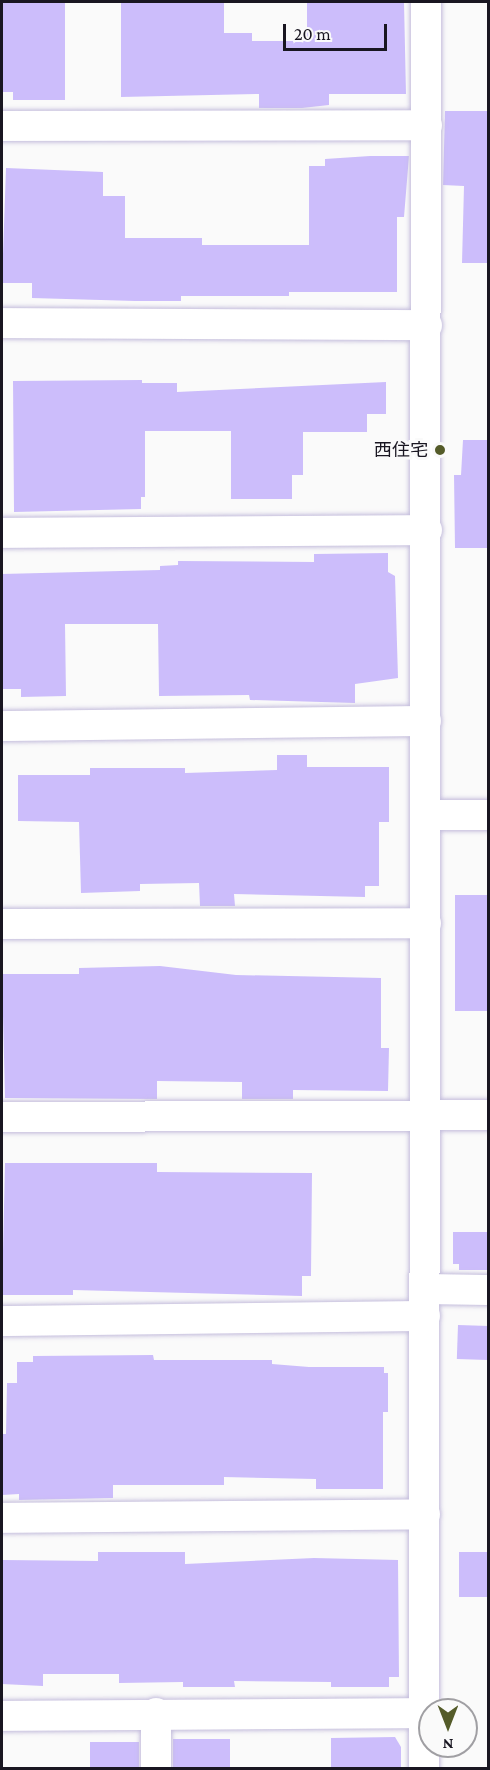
<!DOCTYPE html>
<html>
<head>
<meta charset="utf-8">
<style>
	body { margin:0 }
	#map { position:relative; width:490px; height:1770px; overflow:hidden; background:#fafafa; font-family:"Crimson Pro","Noto Sans JP",serif }
	div>[style] { position:absolute }
	.building>* { inset:0; background:#ccbdfb; transform-origin:0 0 }
	.roads { filter:drop-shadow(0 0 2px #c4bddc) drop-shadow(0 0 2px #c4bddc) }
	.street>* { height:30px; margin:-15px; padding:0 15px; transform-origin:15px; border-radius:15px; background:#fff }
	.dots>* { width:16px; height:16px; translate:-50% -50%; box-sizing:border-box; border:3px solid #fafafa; border-radius:50% }
	span { translate:-50% -50%; white-space:nowrap; text-align:center; line-height:1.15; -webkit-text-stroke:6px #fafafa; paint-order:stroke }
	.poi-label { font-size:18px; color:#191621 }
	.right { translate:-100% -50%; text-align:right }
	.frame { position:absolute; inset:0; border:3px solid #191621; pointer-events:none }
	.north { position:absolute; left:418px; top:1698px; width:60px; height:60px; box-sizing:border-box; background:#fafafa; border:2px solid #a09fa3; border-radius:50%; rotate:180deg; font-size:16px; font-weight:700; line-height:24px; text-align:center; color:#191621 }
	.north::after { content:''; display:block; margin:auto; width:21px; height:27px; background:#545b29; clip-path:polygon(50% 0,100% 100%,50% 72%,0 100%) }
	.scale { position:absolute; left:283px; top:24px; width:104px; height:27px; box-sizing:border-box; border:3px solid #191621; border-top:0; padding-left:8px; font-size:18px; line-height:21px; white-space:nowrap; color:#191621; -webkit-text-stroke:4px #fafafa; paint-order:stroke }
</style>
</head>
<body>
<div id="map">
	<div class="building">
		<div style="clip-path:polygon(2px 2px,65px 2px,65px 100px,13px 100px,13px 92px,2px 92px)"></div>
		<div style="clip-path:polygon(121px 2px,224px 2px,224px 33px,252px 33px,252px 41px,307px 41px,307px 2px,404px 2px,406px 94px,329px 94px,329px 105px,302px 108px,259px 108px,259px 94px,121px 97px)"></div>
		<div style="clip-path:polygon(445px 111px,489px 111px,489px 263px,462px 263px,464px 186px,443px 185px)"></div>
		<div style="clip-path:polygon(370px 156px,409px 156px,404px 217px,397px 217px,397px 292px,289px 292px,289px 296px,181px 296px,181px 301px,135px 301px,32px 298px,32px 283px,2px 283px,6px 168px,103px 172px,103px 196px,125px 196px,125px 238px,202px 238px,202px 245px,309px 245px,309px 166px,325px 166px,325px 159px)"></div>
		<div style="clip-path:polygon(142px 380px,142px 383px,177px 383px,177px 392px,386px 382px,386px 414px,367px 414px,367px 432px,303px 432px,303px 475px,292px 475px,292px 499px,231px 499px,231px 431px,145px 431px,145px 497px,141px 497px,141px 509px,14px 512px,13px 381px)"></div>
		<div style="clip-path:polygon(463px 440px,489px 440px,489px 548px,455px 548px,454px 475px,461px 475px)"></div>
		<div style="clip-path:polygon(388px 553px,388px 572px,395px 576px,398px 678px,355px 684px,355px 703px,250px 700px,249px 695px,159px 696px,158px 624px,65px 624px,66px 696px,21px 697px,21px 689px,2px 689px,2px 574px,160px 570px,160px 566px,178px 565px,178px 561px,314px 562px,314px 554px)"></div>
		<div style="clip-path:polygon(277px 755px,307px 755px,307px 767px,389px 767px,389px 822px,379px 822px,379px 886px,365px 886px,365px 897px,234px 894px,235px 906px,200px 906px,199px 883px,140px 884px,140px 891px,81px 893px,79px 822px,18px 821px,18px 775px,90px 775px,90px 768px,185px 768px,185px 773px,277px 770px)"></div>
		<div style="left:455px;top:895px;width:34px;height:116px"></div>
		<div style="clip-path:polygon(160px 966px,236px 975px,381px 978px,381px 1048px,389px 1048px,388px 1091px,293px 1090px,293px 1099px,242px 1099px,242px 1082px,157px 1081px,157px 1099px,5px 1098px,2px 974px,79px 974px,79px 968px)"></div>
		<div style="clip-path:polygon(5px 1163px,157px 1163px,157px 1172px,312px 1173px,311px 1276px,302px 1276px,302px 1296px,73px 1290px,73px 1295px,2px 1295px)"></div>
		<div style="clip-path:polygon(453px 1232px,489px 1232px,489px 1270px,459px 1270px,459px 1264px,453px 1264px)"></div>
		<div style="left:458px;top:1325px;width:31px;height:34px;rotate:2deg"></div>
		<div style="clip-path:polygon(153px 1355px,154px 1360px,272px 1360px,272px 1364px,309px 1367px,384px 1367px,384px 1373px,388px 1373px,388px 1412px,383px 1412px,383px 1489px,316px 1489px,316px 1479px,224px 1477px,224px 1485px,113px 1485px,113px 1498px,19px 1500px,19px 1494px,2px 1495px,2px 1434px,6px 1434px,7px 1383px,17px 1383px,17px 1362px,33px 1362px,33px 1356px)"></div>
		<div style="clip-path:polygon(98px 1552px,185px 1552px,185px 1564px,314px 1558px,398px 1560px,399px 1677px,389px 1677px,389px 1687px,331px 1687px,331px 1682px,234px 1681px,235px 1687px,183px 1687px,183px 1682px,119px 1683px,119px 1674px,43px 1674px,43px 1686px,2px 1684px,2px 1560px,98px 1561px)"></div>
		<div style="left:459px;top:1552px;width:30px;height:45px"></div>
		<div style="clip-path:polygon(395px 1737px,401px 1747px,401px 1768px,331px 1768px,331px 1738px)"></div>
		<div style="left:173px;top:1739px;width:57px;height:29px"></div>
		<div style="left:139px;top:1742px;width:26px;height:49px;rotate:90deg"></div>
	</div>
	<div class="roads">
		<div class="street">
			<div style="left:2px;top:126px;width:425px;rotate:-0.1deg"></div>
			<div style="left:2px;top:323px;width:425px;rotate:0.3deg"></div>
			<div style="left:2px;top:533px;width:425px;rotate:-0.4deg"></div>
			<div style="left:2px;top:726px;width:424px;rotate:-0.7deg"></div>
			<div style="left:426px;top:815px;width:62px"></div>
			<div style="left:2px;top:924px;width:424px;rotate:-0.1deg"></div>
			<div style="left:2px;top:1117px;width:486px;rotate:-0.2deg"></div>
			<div style="left:425px;top:1289px;width:63px;rotate:0.9deg"></div>
			<div style="left:2px;top:1321px;width:423px;rotate:-0.7deg"></div>
			<div style="left:2px;top:1518px;width:423px;rotate:-0.5deg"></div>
			<div style="left:2px;top:1716px;width:422px;rotate:-0.4deg"></div>
			<div style="left:156px;top:1768px;width:55px;rotate:-90deg"></div>
			<div style="left:424px;top:1768px;width:1766px;rotate:-89.94deg"></div>
		</div>
	</div>
	<div class="dots">
		<div style="left:440px;top:450px;background:#545b29"></div>
	</div>
	<div class="poi-label">
		<span class="right" style="left:428px;top:450px">西住宅</span>
	</div>
	<div class="frame"></div>
	<div class="north">N</div>
	<div class="scale">20 m</div>
</div>
</body>
</html>
